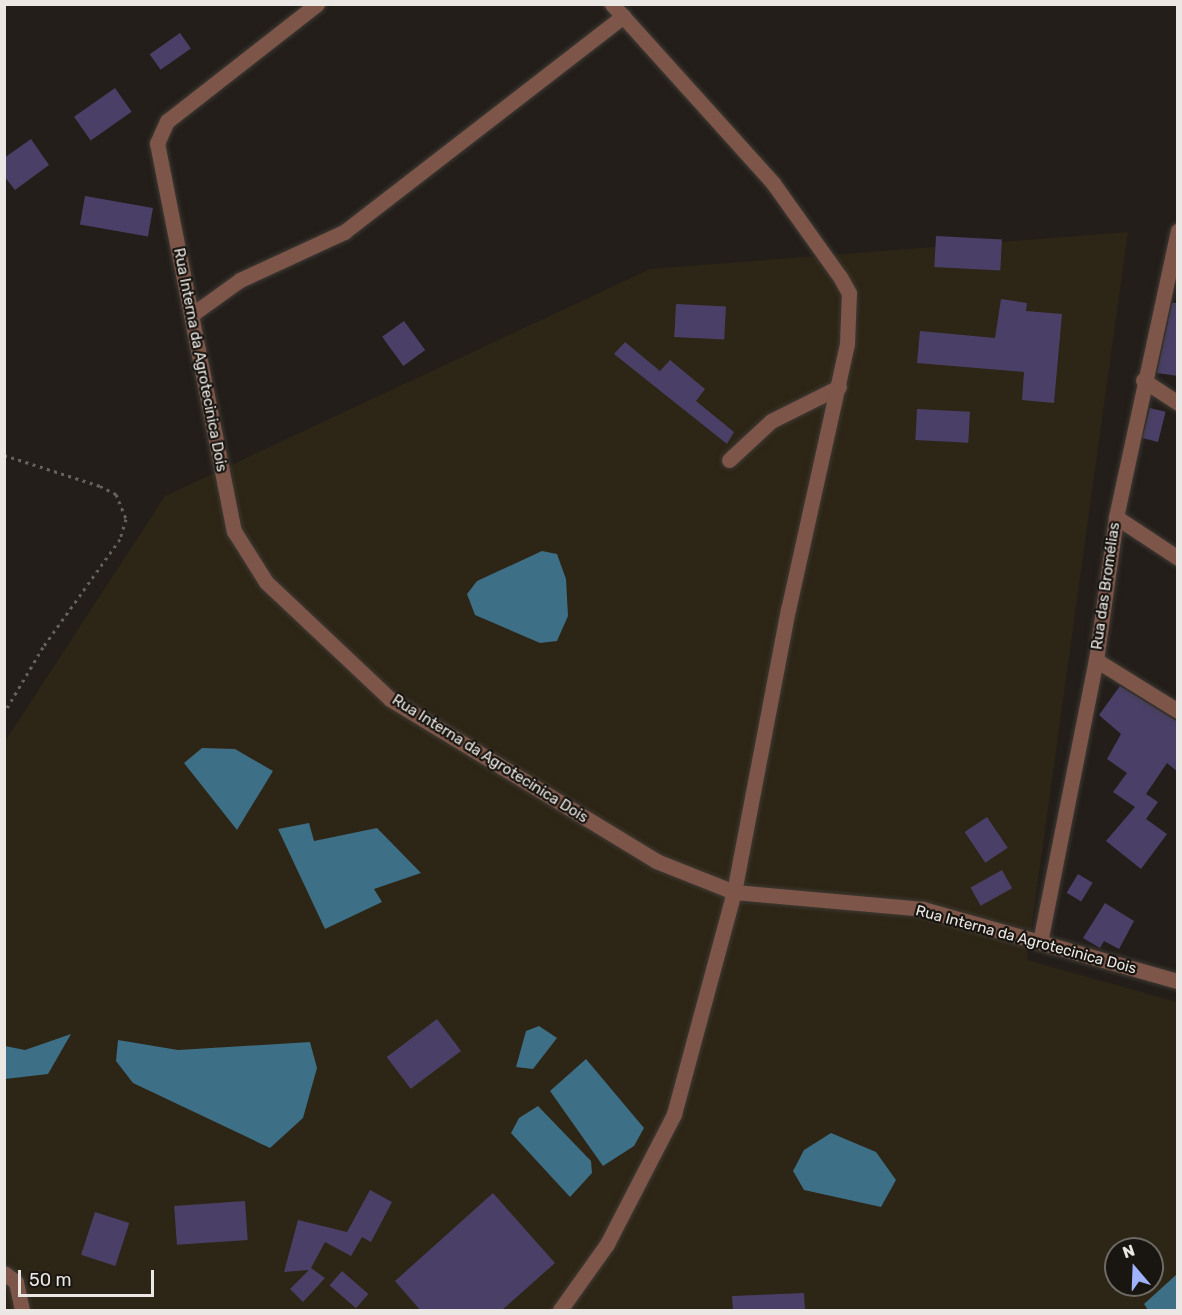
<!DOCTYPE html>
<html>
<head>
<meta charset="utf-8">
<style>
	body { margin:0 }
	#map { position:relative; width:1182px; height:1315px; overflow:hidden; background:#231e19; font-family:Rubik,sans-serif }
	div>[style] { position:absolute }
	.education>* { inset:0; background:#2d2515 }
	.water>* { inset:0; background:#3d6f86 }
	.building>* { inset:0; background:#4a4067; transform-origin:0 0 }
	.path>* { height:3px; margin-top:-1.5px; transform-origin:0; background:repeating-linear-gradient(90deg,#65615c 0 3px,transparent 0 7.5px) }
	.roads { filter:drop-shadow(0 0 2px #3f3a35) drop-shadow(0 0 2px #3f3a35) }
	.minor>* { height:15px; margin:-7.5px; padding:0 7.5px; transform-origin:7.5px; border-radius:7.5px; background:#7d5649 }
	span { translate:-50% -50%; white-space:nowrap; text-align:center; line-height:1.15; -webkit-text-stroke:4.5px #191510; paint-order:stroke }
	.street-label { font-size:15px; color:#ebe7e4 }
	.frame { position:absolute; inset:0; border:6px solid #ebe7e4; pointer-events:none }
	.north { position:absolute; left:1104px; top:1237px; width:60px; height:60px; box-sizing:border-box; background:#191510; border:2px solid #6d6965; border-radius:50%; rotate:341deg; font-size:16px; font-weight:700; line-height:24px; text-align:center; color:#ebe7e4 }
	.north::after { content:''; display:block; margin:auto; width:21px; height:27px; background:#a1b2fd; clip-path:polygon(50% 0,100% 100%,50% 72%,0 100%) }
	.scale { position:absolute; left:18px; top:1270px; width:136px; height:27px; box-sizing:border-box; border:3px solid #ebe7e4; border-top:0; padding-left:8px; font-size:18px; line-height:21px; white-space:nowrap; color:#ebe7e4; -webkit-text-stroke:4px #191510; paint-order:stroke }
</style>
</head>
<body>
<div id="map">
	<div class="education">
		<div style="clip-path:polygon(evenodd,1128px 232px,1027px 960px,1177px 1002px,1177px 1310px,5px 1310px,4px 743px,165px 496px,650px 269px,1128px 232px,1116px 1249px,1152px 1249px,1152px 1285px,1116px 1285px,1116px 1249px)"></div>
	</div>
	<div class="water">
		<div style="clip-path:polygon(542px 551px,557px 554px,566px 579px,568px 616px,557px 641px,540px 643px,475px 615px,467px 594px,477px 581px)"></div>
		<div style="clip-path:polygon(202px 748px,235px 749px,273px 771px,237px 830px,184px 763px)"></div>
		<div style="clip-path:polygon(309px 823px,314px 841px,377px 828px,421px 873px,374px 889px,382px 902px,325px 929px,278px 829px)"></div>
		<div style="clip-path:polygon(539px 1026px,557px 1038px,533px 1069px,516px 1067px,526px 1031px)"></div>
		<div style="clip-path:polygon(71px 1034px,48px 1074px,5px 1079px,5px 1046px,25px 1050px)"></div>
		<div style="clip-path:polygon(118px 1040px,178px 1050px,310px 1042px,317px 1068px,303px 1118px,270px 1148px,133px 1083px,116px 1061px)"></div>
		<div style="clip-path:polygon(586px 1059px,644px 1128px,634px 1146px,603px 1166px,550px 1091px)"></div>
		<div style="clip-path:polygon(538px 1106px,591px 1161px,592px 1173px,570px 1197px,511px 1133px,519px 1118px)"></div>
		<div style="clip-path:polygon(831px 1133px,876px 1152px,896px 1180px,881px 1207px,804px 1190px,793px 1171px,804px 1150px)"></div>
		<div style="clip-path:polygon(1177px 1274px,1177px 1310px,1148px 1310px,1144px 1304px)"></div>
	</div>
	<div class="building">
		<div style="left:180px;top:33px;width:19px;height:37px;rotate:55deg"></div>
		<div style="left:115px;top:88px;width:29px;height:50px;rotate:55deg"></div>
		<div style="clip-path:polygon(31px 139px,49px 165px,15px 190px,4px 176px,4px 158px)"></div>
		<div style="left:85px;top:196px;width:69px;height:29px;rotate:10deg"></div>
		<div style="left:936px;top:236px;width:66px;height:31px;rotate:3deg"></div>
		<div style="clip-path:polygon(1001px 299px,1027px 303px,1026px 311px,1062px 314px,1054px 403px,1022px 400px,1024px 372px,917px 363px,920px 331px,995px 338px)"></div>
		<div style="clip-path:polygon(1172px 303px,1178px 303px,1178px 376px,1157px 373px)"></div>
		<div style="left:676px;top:304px;width:50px;height:33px;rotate:3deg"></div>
		<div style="left:404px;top:321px;width:36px;height:27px;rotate:54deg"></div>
		<div style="clip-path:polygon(625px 342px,660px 371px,670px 360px,705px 389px,696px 401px,734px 432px,727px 444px,614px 354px)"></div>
		<div style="left:1150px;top:408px;width:16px;height:31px;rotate:14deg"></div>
		<div style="left:917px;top:409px;width:53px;height:31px;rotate:3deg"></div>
		<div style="clip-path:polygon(1120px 686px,1178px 722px,1178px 772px,1167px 763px,1146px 794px,1158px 802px,1146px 819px,1167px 834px,1141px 869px,1106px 841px,1135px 807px,1113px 792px,1127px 773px,1107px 759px,1121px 734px,1099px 715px)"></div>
		<div style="left:987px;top:817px;width:37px;height:27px;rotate:56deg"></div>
		<div style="left:1002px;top:870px;width:21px;height:36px;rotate:61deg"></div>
		<div style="left:1078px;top:874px;width:17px;height:22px;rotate:31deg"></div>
		<div style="clip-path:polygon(1105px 903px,1134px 921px,1119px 949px,1104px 941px,1100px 948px,1083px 938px)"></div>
		<div style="left:437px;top:1019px;width:40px;height:63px;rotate:53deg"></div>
		<div style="clip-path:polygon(370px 1190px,392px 1202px,371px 1242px,362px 1237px,351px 1256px,325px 1242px,311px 1268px,325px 1278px,303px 1302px,290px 1289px,309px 1270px,284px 1272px,298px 1220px,347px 1232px)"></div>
		<div style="clip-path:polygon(493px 1193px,555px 1263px,501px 1311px,421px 1311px,395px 1281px)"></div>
		<div style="left:245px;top:1201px;width:39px;height:71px;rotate:86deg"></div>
		<div style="left:95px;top:1212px;width:36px;height:45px;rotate:18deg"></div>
		<div style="left:342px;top:1271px;width:35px;height:19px;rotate:41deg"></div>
		<div style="clip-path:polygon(804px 1293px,805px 1311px,733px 1311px,732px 1296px)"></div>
	</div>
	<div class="path">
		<div style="left:4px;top:455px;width:101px;rotate:17.9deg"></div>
		<div style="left:100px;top:486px;width:18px;rotate:27deg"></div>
		<div style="left:116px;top:494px;width:27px;rotate:68deg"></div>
		<div style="left:126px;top:519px;width:21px;rotate:107deg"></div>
		<div style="left:120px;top:539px;width:133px;rotate:125.5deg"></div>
		<div style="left:43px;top:647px;width:77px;rotate:120.6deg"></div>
	</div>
	<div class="roads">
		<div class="minor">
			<div style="left:317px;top:4px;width:190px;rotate:142deg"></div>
			<div style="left:167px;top:121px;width:24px;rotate:114deg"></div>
			<div style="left:157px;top:143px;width:396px;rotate:78.8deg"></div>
			<div style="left:234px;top:531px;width:60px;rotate:57.9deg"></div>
			<div style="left:266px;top:582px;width:170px;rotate:43.3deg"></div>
			<div style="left:390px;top:699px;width:311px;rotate:31.3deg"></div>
			<div style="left:656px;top:861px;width:84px;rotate:21.7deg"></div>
			<div style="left:734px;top:892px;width:190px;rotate:5.1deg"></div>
			<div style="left:923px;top:909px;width:265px;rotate:15.8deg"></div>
			<div style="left:194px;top:313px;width:57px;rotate:-35.7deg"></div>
			<div style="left:240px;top:280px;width:115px;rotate:-24.8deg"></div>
			<div style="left:344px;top:232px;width:353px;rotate:-37.7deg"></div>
			<div style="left:1143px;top:380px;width:42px;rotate:33.3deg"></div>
			<div style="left:729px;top:460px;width:57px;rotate:-42.9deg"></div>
			<div style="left:771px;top:421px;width:76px;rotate:-26.6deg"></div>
			<div style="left:1116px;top:517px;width:74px;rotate:33.5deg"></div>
			<div style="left:1096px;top:660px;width:97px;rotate:31.9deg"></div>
			<div style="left:1040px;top:942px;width:288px;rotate:-78.8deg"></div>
			<div style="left:1096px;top:660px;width:144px;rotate:-82deg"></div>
			<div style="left:1116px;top:517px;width:293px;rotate:-77.8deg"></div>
			<div style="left:4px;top:1273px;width:15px;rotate:37deg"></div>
			<div style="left:16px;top:1282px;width:29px;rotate:78deg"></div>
			<div style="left:560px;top:1310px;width:81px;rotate:-54.5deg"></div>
			<div style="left:607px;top:1244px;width:146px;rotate:-62.7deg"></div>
			<div style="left:674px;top:1114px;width:230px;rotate:-74.9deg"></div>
			<div style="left:734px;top:892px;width:287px;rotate:-79.2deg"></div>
			<div style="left:788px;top:610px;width:272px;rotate:-77.5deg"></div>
			<div style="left:847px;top:344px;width:51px;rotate:-87.8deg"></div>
			<div style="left:849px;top:293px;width:18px;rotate:-119deg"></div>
			<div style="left:840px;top:277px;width:115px;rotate:-125.5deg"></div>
			<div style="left:773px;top:183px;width:241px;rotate:-132deg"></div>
		</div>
	</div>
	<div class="street-label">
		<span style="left:200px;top:360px;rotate:79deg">Rua Interna da Agrotecinica Dois</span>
		<span style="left:1106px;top:586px;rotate:-82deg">Rua das Bromélias</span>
		<span style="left:490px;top:759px;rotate:32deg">Rua Interna da Agrotecinica Dois</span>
		<span style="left:1026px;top:940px;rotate:15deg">Rua Interna da Agrotecinica Dois</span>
	</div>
	<div class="frame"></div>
	<div class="north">N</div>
	<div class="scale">50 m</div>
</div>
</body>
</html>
